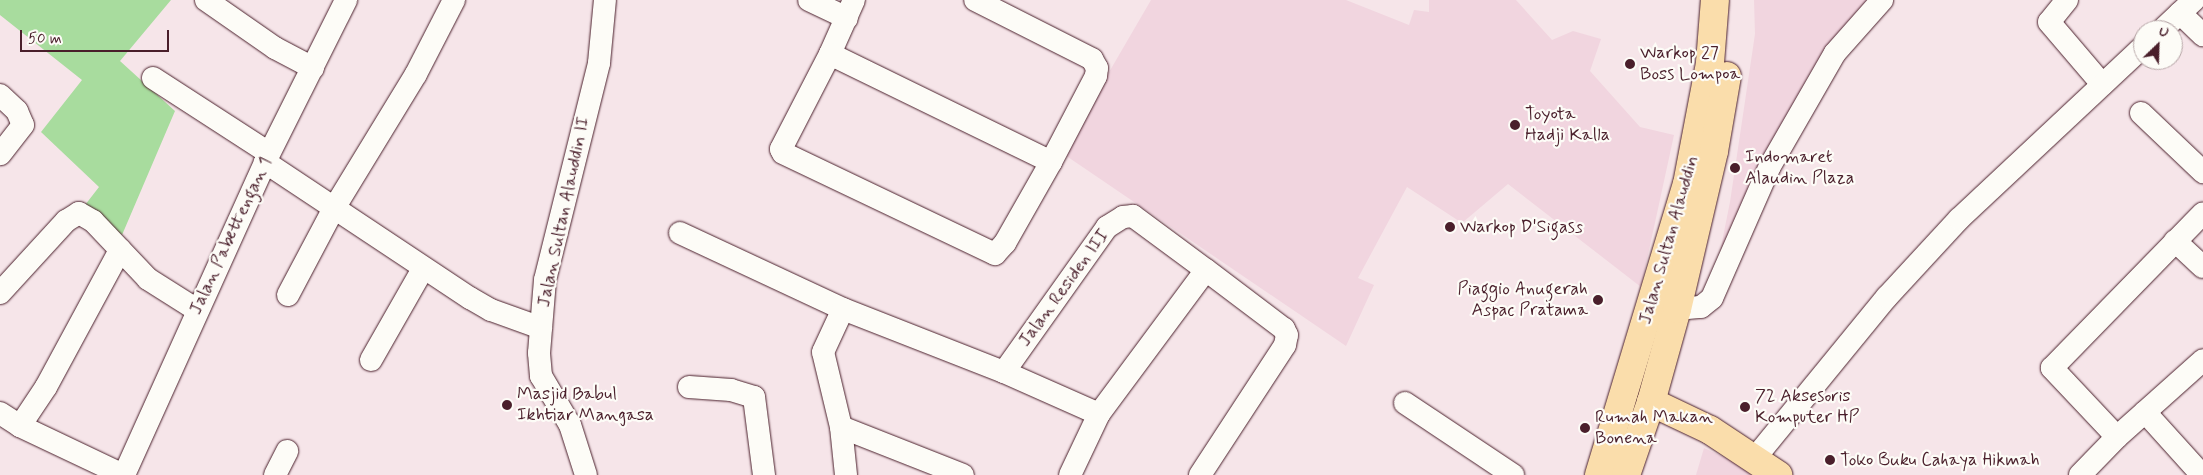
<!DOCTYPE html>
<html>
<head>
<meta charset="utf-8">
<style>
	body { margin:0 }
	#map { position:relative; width:2203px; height:475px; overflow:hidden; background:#f6e5e9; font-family:Mynerve,sans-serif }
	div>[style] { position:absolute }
	.built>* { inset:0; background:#f1d5df }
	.green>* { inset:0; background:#a8dc9e }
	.roads { filter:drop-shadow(0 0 1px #4a1f2b) drop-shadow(0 0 1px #4a1f2b) }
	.minor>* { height:22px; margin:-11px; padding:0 11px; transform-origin:11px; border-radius:11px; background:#fdfcf7 }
	.major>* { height:28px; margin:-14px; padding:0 14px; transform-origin:14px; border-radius:14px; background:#faddab }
	.highway>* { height:28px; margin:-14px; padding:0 14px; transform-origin:14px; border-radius:14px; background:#faddab }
	.dots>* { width:14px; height:14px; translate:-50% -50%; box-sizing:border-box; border:2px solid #fdfcf7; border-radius:50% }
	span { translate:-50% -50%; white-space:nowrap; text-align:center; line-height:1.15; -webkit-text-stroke:4.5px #fdfcf7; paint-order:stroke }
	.poi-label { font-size:18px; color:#4a1f2b }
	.left { translate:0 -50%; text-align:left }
	.right { translate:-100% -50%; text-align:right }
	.street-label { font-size:18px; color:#4a1f2b }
	.north { position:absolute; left:2133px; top:20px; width:50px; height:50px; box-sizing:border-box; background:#fdfcf7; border:1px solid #b5a4a5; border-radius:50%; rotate:24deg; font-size:14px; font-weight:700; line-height:20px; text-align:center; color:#4a1f2b }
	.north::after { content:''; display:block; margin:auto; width:18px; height:22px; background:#4a1f2b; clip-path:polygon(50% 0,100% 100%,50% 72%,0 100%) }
	.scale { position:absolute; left:20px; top:30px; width:149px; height:22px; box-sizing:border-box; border:2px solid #4a1f2b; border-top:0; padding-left:6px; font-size:15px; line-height:18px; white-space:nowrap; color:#4a1f2b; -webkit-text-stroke:4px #fdfcf7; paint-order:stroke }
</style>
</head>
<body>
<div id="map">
	<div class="built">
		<div style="clip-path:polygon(1151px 0,1346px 0,1409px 25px,1414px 10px,1429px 12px,1429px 0,1516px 0,1552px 40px,1573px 31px,1601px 39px,1590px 71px,1640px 127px,1674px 135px,1641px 287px,1508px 184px,1462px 223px,1407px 187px,1358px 278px,1374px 285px,1346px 346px,1062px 153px)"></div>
		<div style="clip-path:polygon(1754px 0,1881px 0,1826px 50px,1806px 80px,1711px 297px,1730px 202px,1755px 34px)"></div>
		<div style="clip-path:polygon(1704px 448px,1739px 464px,1755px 475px,1696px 475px)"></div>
	</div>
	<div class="green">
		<div style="clip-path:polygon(0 0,171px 0,120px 61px,175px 111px,122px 235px,85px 205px,99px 187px,41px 132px,82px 80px,0 15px)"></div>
	</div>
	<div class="roads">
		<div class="minor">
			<div style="left:206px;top:0;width:84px;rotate:34.8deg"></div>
			<div style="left:275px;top:48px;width:43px;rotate:27.8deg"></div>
			<div style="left:809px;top:0;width:42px;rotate:25.3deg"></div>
			<div style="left:854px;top:0;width:59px;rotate:114deg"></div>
			<div style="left:830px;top:54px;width:246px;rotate:26deg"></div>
			<div style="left:2067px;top:0;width:28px;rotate:129deg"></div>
			<div style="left:2049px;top:22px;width:82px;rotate:49.5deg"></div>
			<div style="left:2180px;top:13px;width:32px;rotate:44deg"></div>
			<div style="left:2162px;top:30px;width:44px;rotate:-43.2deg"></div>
			<div style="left:830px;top:54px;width:107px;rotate:117.3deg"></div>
			<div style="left:781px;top:149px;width:4px;rotate:63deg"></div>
			<div style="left:783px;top:153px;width:235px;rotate:25.5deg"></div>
			<div style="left:995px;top:254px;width:15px;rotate:-48deg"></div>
			<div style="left:1005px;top:243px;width:93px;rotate:-60.4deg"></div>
			<div style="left:1051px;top:162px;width:97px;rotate:-62.4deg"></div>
			<div style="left:1096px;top:76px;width:8px;rotate:-83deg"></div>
			<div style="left:1097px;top:68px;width:10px;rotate:-119deg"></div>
			<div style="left:1092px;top:59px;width:131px;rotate:-153.2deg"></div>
			<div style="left:153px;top:78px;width:138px;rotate:32.9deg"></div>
			<div style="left:0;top:95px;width:23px;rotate:43deg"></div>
			<div style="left:17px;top:111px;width:15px;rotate:67deg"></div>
			<div style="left:23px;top:125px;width:37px;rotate:128deg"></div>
			<div style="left:2141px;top:113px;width:86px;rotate:43.6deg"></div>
			<div style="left:265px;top:162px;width:246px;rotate:33.6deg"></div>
			<div style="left:470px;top:298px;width:24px;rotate:30deg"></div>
			<div style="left:491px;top:310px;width:53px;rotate:19.8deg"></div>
			<div style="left:680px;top:233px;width:180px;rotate:25deg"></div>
			<div style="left:2175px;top:241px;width:38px;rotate:43deg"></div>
			<div style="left:0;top:293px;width:98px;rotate:-47.5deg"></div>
			<div style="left:66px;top:221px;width:15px;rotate:-32deg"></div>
			<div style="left:79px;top:213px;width:16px;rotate:30deg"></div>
			<div style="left:93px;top:221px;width:80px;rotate:46.5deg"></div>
			<div style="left:148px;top:279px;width:58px;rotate:32.3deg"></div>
			<div style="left:288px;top:295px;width:96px;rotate:-62.1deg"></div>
			<div style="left:333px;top:210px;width:159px;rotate:-58.6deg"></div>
			<div style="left:416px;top:74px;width:83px;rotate:-62.8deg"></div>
			<div style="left:1677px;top:309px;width:24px;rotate:-5deg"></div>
			<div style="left:1701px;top:307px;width:14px;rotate:-39deg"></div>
			<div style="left:1712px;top:298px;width:144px;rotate:-66.3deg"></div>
			<div style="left:1770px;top:166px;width:130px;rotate:-60.1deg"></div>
			<div style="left:1835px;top:53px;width:71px;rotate:-48.4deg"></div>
			<div style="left:371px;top:360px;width:105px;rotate:-60.3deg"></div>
			<div style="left:689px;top:387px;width:42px;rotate:4.1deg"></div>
			<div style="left:731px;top:390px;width:24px;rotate:17deg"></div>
			<div style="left:754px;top:397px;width:79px;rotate:82.7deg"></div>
			<div style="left:1405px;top:403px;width:130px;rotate:33.7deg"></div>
			<div style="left:2145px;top:412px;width:85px;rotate:47.9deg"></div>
			<div style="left:0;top:413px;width:24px;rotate:33deg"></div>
			<div style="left:20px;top:426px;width:114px;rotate:25.4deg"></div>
			<div style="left:20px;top:426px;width:47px;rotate:-56.3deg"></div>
			<div style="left:46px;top:387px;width:156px;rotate:-61.6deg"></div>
			<div style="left:841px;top:427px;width:131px;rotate:21.5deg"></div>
			<div style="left:2117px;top:437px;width:95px;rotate:-133.3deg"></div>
			<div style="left:2052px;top:368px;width:216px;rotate:-45.7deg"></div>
			<div style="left:1755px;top:458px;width:208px;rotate:-50.7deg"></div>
			<div style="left:1887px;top:297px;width:106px;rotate:-47.3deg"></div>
			<div style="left:1959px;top:219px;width:252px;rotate:-43.1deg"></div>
			<div style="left:124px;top:475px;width:343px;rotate:-65.7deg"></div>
			<div style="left:265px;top:162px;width:181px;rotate:-63.4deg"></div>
			<div style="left:275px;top:475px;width:27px;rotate:-63deg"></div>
			<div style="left:586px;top:475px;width:52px;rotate:-107.7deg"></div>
			<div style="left:570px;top:425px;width:57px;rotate:-120.6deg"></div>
			<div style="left:541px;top:376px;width:23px;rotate:-95deg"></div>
			<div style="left:539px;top:353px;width:73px;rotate:-85.3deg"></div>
			<div style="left:545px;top:280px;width:224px;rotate:-76deg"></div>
			<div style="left:599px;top:63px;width:63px;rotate:-84.6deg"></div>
			<div style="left:846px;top:475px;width:48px;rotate:-95.9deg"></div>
			<div style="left:841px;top:427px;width:77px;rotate:-103.5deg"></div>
			<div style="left:823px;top:352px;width:47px;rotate:-65.1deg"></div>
			<div style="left:843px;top:309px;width:173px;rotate:21.4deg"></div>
			<div style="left:1070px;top:475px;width:68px;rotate:-64.6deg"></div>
			<div style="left:1099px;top:414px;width:179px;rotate:-53.4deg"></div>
			<div style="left:1206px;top:270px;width:91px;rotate:-143.5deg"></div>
			<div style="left:1133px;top:216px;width:10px;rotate:174deg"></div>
			<div style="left:1123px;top:217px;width:19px;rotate:148deg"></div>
			<div style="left:1107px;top:227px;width:178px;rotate:125.4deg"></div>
			<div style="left:1004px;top:372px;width:104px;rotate:23.9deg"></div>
			<div style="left:1200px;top:475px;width:155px;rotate:-56.8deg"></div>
			<div style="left:1285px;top:345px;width:10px;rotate:-79deg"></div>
			<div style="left:1287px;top:335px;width:7px;rotate:-117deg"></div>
			<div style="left:1284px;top:329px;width:98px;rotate:-142.9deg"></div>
			<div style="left:2080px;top:475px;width:53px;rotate:-45.8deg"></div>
			<div style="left:2117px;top:437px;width:115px;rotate:-41.8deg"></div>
		</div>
		<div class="major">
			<div style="left:1651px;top:402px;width:65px;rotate:25.4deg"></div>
			<div style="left:1710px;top:430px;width:82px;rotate:33.5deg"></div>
		</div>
		<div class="highway">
			<div style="left:1599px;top:475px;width:304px;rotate:-73.2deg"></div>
			<div style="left:1687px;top:184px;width:123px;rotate:-79.2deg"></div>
			<div style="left:1710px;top:63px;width:63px;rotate:-85.5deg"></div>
			<div style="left:1626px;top:475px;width:77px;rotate:-71.1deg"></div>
			<div style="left:1651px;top:402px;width:97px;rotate:-74.4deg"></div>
			<div style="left:1677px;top:309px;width:162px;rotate:-76.8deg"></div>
			<div style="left:1714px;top:151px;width:76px;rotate:-80.2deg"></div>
		</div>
	</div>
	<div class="dots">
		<div style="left:1630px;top:64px;background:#4a1f2b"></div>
		<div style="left:1515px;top:125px;background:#4a1f2b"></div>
		<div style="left:1735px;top:168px;background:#4a1f2b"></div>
		<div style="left:1450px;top:227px;background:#4a1f2b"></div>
		<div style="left:1598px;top:300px;background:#4a1f2b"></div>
		<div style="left:507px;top:405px;background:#4a1f2b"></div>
		<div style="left:1745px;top:407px;background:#4a1f2b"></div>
		<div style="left:1585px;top:428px;background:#4a1f2b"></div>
		<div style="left:1830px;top:460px;background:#4a1f2b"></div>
	</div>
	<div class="poi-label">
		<span class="left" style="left:1640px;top:64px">Warkop 27<br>Boss Lompoa</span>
		<span class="left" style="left:1525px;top:125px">Toyota<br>Hadji Kalla</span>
		<span class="left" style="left:1745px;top:168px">Indomaret<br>Alaudin Plaza</span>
		<span class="left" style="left:1460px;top:227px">Warkop D'Sigass</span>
		<span class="right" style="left:1588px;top:300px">Piaggio Anugerah<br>Aspac Pratama</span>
		<span class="left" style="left:517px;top:405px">Masjid Babul<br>Ikhtiar Mangasa</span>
		<span class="left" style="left:1755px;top:407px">72 Aksesoris<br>Komputer HP</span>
		<span class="left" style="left:1595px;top:428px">Rumah Makan<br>Bonena</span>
		<span class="left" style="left:1840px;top:460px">Toko Buku Cahaya Hikmah</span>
	</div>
	<div class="street-label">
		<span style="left:564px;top:212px;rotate:-78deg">Jalan Sultan Alauddin II</span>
		<span style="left:231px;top:236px;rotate:-65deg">Jalan Pabettengan 1</span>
		<span style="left:1669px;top:240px;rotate:-74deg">Jalan Sultan Alauddin</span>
		<span style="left:1064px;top:288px;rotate:-54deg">Jalan Residen III</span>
	</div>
	<div class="north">U</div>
	<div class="scale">50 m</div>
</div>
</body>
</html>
